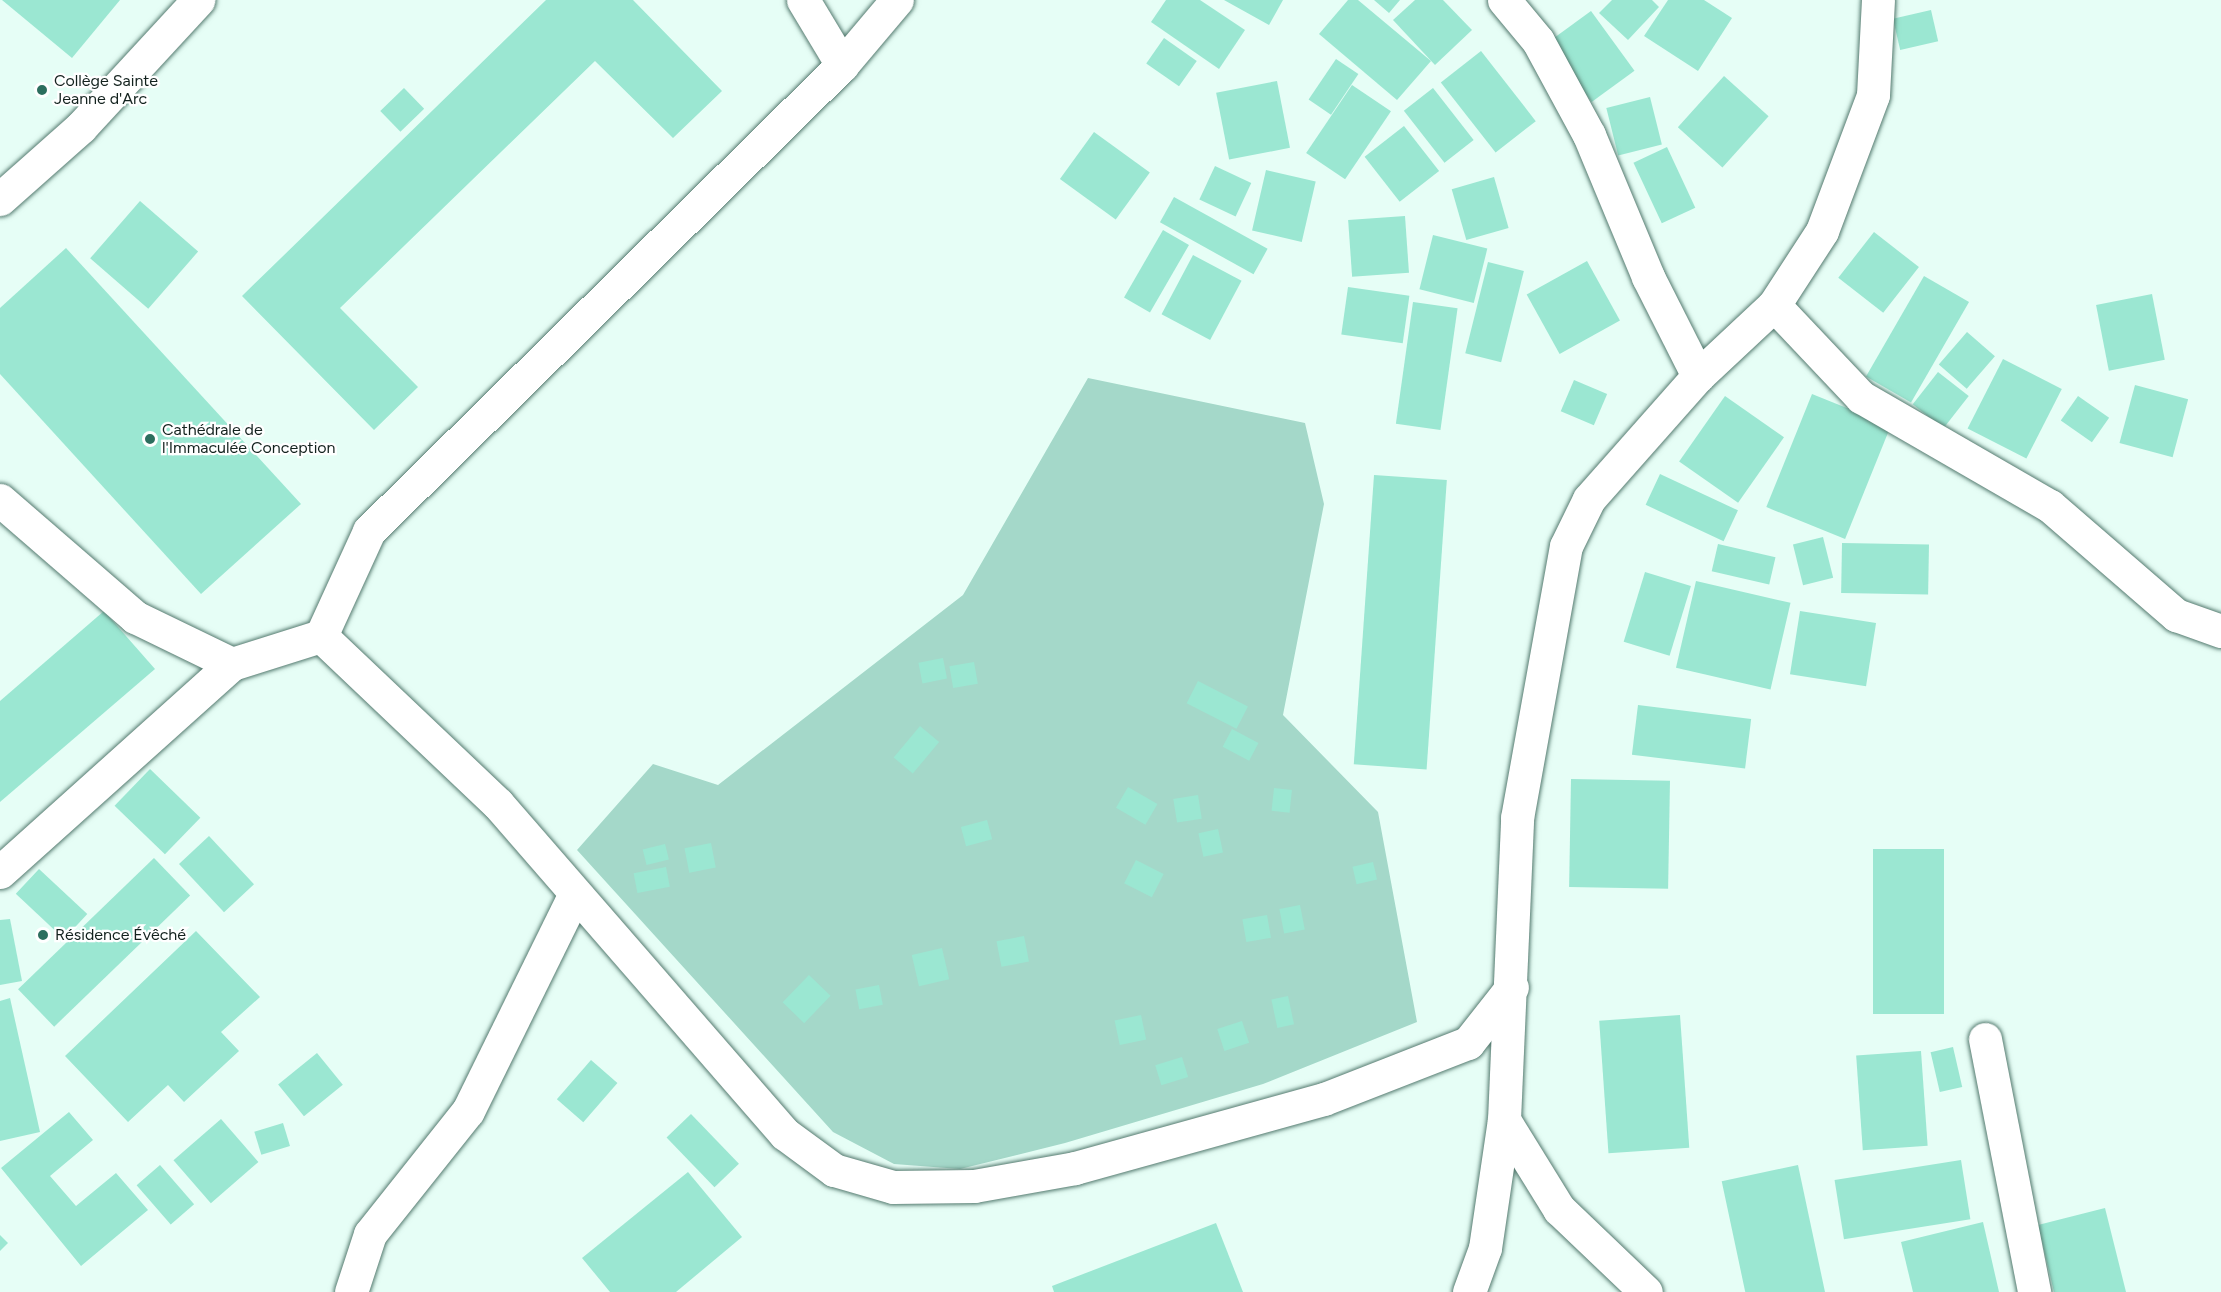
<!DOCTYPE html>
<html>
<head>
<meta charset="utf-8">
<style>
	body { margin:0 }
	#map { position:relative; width:2221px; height:1292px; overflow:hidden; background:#e6fef6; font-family:Figtree,sans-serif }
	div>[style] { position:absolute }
	.green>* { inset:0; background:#a4d8c9 }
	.building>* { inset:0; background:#9be7d2; transform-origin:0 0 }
	.roads { filter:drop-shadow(0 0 2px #547a6f) drop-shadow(0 0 2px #547a6f) }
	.street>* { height:33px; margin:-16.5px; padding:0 16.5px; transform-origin:16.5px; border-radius:16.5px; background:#fff }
	.secondary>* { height:33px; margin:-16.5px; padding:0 16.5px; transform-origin:16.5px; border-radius:16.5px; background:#fff }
	.dots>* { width:16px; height:16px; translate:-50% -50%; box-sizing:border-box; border:3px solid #fff; border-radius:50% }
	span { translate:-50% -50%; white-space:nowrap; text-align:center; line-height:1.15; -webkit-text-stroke:4.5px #fff; paint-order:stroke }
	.poi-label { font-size:16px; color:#13221e }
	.left { translate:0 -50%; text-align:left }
</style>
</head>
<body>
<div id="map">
	<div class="green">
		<div style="clip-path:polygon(1088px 378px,1305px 423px,1324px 504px,1283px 715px,1378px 812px,1417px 1022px,1263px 1084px,1065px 1143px,960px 1169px,894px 1164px,833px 1132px,577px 850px,653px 764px,718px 785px,963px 595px)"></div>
	</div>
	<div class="building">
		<div style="clip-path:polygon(2px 0,120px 0,72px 58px)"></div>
		<div style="clip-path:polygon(546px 0,633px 0,722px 91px,673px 138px,595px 61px,340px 308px,418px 387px,374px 430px,242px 296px)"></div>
		<div style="clip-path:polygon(1166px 0,1200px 0,1245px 30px,1219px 69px,1151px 22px)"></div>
		<div style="clip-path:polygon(1224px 0,1283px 0,1269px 25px)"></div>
		<div style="clip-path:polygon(1348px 0,1358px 0,1431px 61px,1397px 100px,1319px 34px)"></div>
		<div style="clip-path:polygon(1374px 0,1400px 0,1389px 13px)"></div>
		<div style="clip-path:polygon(1415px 0,1443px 0,1472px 30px,1435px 65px,1393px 20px)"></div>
		<div style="clip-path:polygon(1612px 0,1652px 0,1659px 7px,1628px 40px,1599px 13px)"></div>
		<div style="clip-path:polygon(1668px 0,1704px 0,1732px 18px,1698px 71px,1644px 36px)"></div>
		<div style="left:1931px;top:10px;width:32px;height:39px;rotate:77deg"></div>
		<div style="left:1591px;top:11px;width:74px;height:53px;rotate:54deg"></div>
		<div style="left:1164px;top:38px;width:40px;height:31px;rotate:35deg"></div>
		<div style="left:1481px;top:51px;width:89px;height:51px;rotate:52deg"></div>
		<div style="left:1336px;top:59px;width:27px;height:49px;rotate:34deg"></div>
		<div style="left:1724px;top:76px;width:60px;height:69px;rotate:42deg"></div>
		<div style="left:1277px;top:81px;width:68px;height:62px;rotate:79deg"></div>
		<div style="left:1352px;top:85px;width:47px;height:82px;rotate:34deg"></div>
		<div style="left:404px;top:88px;width:29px;height:33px;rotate:46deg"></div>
		<div style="left:1433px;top:88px;width:66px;height:37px;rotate:52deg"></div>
		<div style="left:1650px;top:97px;width:49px;height:45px;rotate:76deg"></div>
		<div style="left:1404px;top:126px;width:57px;height:50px;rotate:52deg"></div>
		<div style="left:1094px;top:132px;width:69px;height:58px;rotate:36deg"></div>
		<div style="left:1667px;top:147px;width:67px;height:37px;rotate:65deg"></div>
		<div style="left:1215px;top:166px;width:40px;height:37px;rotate:25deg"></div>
		<div style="left:1266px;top:170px;width:51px;height:62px;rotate:13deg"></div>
		<div style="left:1494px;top:177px;width:53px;height:44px;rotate:74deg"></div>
		<div style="left:1174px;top:197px;width:107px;height:29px;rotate:29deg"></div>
		<div style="left:140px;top:201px;width:77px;height:76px;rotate:41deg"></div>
		<div style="left:1405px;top:216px;width:57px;height:57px;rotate:86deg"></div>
		<div style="left:1163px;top:230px;width:30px;height:78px;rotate:30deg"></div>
		<div style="left:1874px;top:232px;width:57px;height:58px;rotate:38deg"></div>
		<div style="left:1433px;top:235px;width:56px;height:56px;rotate:14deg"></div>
		<div style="clip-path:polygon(66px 248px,301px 504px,201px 594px,0 374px,0 308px)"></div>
		<div style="left:1193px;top:255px;width:55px;height:67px;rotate:28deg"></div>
		<div style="left:1587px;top:261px;width:68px;height:69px;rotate:61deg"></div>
		<div style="left:1488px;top:262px;width:37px;height:94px;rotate:14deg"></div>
		<div style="left:1924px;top:276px;width:52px;height:116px;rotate:30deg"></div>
		<div style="left:1348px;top:287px;width:62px;height:48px;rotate:8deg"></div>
		<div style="left:2152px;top:294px;width:67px;height:57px;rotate:79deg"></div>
		<div style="left:1413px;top:302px;width:45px;height:123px;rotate:8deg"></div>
		<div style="left:1967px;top:332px;width:37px;height:43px;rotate:41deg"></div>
		<div style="left:2003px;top:359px;width:66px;height:78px;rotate:27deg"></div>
		<div style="left:1938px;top:372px;width:39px;height:41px;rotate:38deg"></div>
		<div style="left:1574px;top:380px;width:36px;height:34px;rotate:23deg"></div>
		<div style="left:2135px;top:385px;width:55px;height:60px;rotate:15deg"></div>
		<div style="left:1812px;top:394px;width:85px;height:122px;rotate:22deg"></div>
		<div style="left:1725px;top:396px;width:72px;height:80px;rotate:35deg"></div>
		<div style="left:2078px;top:396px;width:38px;height:30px;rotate:35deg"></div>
		<div style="left:1660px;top:474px;width:86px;height:34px;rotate:25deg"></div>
		<div style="left:1374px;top:475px;width:73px;height:290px;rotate:4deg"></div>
		<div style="left:1823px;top:537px;width:42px;height:31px;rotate:76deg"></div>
		<div style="left:1842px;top:543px;width:87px;height:50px;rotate:1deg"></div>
		<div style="left:1718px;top:544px;width:59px;height:28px;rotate:13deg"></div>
		<div style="left:1645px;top:572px;width:48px;height:73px;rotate:17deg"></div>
		<div style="left:1696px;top:581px;width:97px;height:89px;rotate:13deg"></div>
		<div style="clip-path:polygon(104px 611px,155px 669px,0 802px,0 701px)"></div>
		<div style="left:1800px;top:611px;width:77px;height:64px;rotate:9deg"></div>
		<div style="left:943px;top:658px;width:21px;height:25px;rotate:79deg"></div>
		<div style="left:974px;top:662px;width:22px;height:25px;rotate:80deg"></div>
		<div style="left:1198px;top:681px;width:56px;height:25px;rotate:27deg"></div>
		<div style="left:1638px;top:705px;width:114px;height:50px;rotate:7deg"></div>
		<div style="left:920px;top:726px;width:25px;height:41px;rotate:40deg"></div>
		<div style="left:1232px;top:729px;width:30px;height:20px;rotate:28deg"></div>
		<div style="left:150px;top:769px;width:70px;height:51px;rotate:44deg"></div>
		<div style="left:1571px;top:779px;width:99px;height:108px;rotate:1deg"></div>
		<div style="left:1128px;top:787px;width:34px;height:24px;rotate:30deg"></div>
		<div style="left:1274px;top:788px;width:18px;height:23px;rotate:6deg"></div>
		<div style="left:1198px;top:795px;width:24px;height:25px;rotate:81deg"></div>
		<div style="left:987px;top:820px;width:20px;height:27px;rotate:75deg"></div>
		<div style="left:1218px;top:829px;width:24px;height:20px;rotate:78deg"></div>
		<div style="left:209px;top:836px;width:66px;height:41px;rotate:47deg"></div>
		<div style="left:711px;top:843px;width:25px;height:27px;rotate:79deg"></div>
		<div style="left:665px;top:844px;width:16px;height:23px;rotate:76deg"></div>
		<div style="left:1873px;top:849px;width:71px;height:165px"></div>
		<div style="left:154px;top:858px;width:52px;height:189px;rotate:46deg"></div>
		<div style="left:1136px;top:860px;width:31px;height:26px;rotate:27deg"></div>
		<div style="left:1373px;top:862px;width:18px;height:21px;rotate:77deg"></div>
		<div style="left:666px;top:867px;width:20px;height:33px;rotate:79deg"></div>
		<div style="left:39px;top:869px;width:66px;height:34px;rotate:43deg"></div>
		<div style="left:1300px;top:905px;width:25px;height:21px;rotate:79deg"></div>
		<div style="left:1267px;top:915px;width:23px;height:25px;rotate:80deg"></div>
		<div style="clip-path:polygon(10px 919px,22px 981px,0 985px,0 920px)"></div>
		<div style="clip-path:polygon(196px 931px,260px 997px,221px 1032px,239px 1051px,184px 1102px,168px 1085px,128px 1122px,65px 1056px)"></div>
		<div style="left:1024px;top:936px;width:26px;height:28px;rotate:79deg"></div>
		<div style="left:942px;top:948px;width:32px;height:31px;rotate:77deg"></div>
		<div style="left:809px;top:975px;width:30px;height:38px;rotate:44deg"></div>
		<div style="left:879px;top:985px;width:20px;height:24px;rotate:79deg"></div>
		<div style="left:1288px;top:996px;width:29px;height:17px;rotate:78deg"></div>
		<div style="clip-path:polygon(10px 998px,40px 1132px,0 1141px,0 1001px)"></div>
		<div style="left:1141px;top:1015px;width:25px;height:27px;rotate:78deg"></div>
		<div style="left:1680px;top:1015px;width:133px;height:81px;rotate:86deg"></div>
		<div style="left:1242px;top:1021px;width:23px;height:26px;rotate:72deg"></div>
		<div style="left:1953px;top:1047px;width:41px;height:23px;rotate:77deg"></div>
		<div style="left:1921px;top:1051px;width:95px;height:65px;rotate:86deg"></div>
		<div style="left:317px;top:1053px;width:41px;height:50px;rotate:51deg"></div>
		<div style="left:1182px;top:1057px;width:21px;height:28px;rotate:73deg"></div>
		<div style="left:591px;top:1060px;width:35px;height:52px;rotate:41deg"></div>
		<div style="clip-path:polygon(69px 1112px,93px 1140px,50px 1176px,76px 1206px,116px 1173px,148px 1210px,81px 1266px,1px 1168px)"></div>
		<div style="left:691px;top:1114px;width:69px;height:34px;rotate:46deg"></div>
		<div style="left:221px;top:1119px;width:57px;height:63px;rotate:49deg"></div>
		<div style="left:283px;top:1123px;width:24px;height:30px;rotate:73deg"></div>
		<div style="left:1961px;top:1160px;width:60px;height:128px;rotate:81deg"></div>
		<div style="left:160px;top:1165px;width:52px;height:31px;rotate:49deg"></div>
		<div style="left:1798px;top:1165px;width:130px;height:78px;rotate:78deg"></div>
		<div style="clip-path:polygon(688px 1172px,742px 1237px,676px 1292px,610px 1292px,582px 1258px)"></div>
		<div style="clip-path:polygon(2105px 1208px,2126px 1292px,2054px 1292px,2038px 1225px)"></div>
		<div style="clip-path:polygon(1983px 1222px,1999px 1292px,1913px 1292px,1901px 1242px)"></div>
		<div style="clip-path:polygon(1216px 1223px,1243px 1292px,1054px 1292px,1052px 1286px)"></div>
		<div style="clip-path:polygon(0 1235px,8px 1243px,0 1251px)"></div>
	</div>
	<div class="roads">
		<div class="street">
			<div style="left:803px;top:0;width:76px;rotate:59deg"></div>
			<div style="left:1504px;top:0;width:53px;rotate:50.3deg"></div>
			<div style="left:1538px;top:41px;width:107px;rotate:61.5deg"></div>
			<div style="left:1589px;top:135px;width:154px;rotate:67.4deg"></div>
			<div style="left:1648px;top:277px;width:111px;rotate:63.2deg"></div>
			<div style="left:0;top:199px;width:108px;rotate:-41.6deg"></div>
			<div style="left:81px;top:127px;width:173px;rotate:-47.3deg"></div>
			<div style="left:1774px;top:305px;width:127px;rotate:46.6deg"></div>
			<div style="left:1861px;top:397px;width:218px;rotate:30deg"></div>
			<div style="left:2050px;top:506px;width:167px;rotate:40.9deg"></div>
			<div style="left:2176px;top:615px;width:48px;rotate:19.6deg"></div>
			<div style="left:0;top:500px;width:179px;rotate:40.9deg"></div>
			<div style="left:135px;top:617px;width:108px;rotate:25.9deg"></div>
			<div style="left:321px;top:636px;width:244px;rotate:43.5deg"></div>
			<div style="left:498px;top:804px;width:437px;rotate:49deg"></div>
			<div style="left:785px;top:1134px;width:61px;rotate:36.3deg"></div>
			<div style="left:834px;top:1170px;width:61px;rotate:16.1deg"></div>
			<div style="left:893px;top:1187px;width:81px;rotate:-0.7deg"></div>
			<div style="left:974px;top:1186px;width:103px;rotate:-10.1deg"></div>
			<div style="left:1075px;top:1168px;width:258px;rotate:-15.5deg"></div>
			<div style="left:1324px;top:1099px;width:155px;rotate:-21.3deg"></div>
			<div style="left:1468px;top:1043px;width:71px;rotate:-51.8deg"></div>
			<div style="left:0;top:872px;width:312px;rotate:-41.9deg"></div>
			<div style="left:232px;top:664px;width:93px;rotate:-17.5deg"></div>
			<div style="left:321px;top:636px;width:115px;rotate:-65.4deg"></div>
			<div style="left:369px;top:531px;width:664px;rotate:-44.57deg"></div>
			<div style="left:842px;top:65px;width:85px;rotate:-49.8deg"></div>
			<div style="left:1985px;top:1039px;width:258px;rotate:79deg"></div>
			<div style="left:1504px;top:1120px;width:105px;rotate:58.3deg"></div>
			<div style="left:1559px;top:1209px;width:120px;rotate:43.7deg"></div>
			<div style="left:351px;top:1292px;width:61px;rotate:-71.9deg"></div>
			<div style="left:370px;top:1234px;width:157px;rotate:-51.5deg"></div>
			<div style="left:468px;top:1111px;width:242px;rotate:-63.8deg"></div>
		</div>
		<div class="secondary">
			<div style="left:1469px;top:1292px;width:47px;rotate:-70deg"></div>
			<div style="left:1485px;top:1248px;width:129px;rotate:-81.6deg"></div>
			<div style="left:1504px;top:1120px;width:302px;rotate:-87.5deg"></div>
			<div style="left:1517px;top:818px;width:276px;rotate:-79.8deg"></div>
			<div style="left:1566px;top:546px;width:52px;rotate:-63.9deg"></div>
			<div style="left:1589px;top:499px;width:164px;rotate:-48.5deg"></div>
			<div style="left:1698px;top:376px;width:104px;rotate:-43.1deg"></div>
			<div style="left:1774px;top:305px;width:88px;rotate:-57deg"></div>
			<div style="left:1822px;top:231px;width:145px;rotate:-69.4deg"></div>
			<div style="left:1873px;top:95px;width:95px;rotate:-87deg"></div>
		</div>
	</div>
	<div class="dots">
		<div style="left:42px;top:90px;background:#2c6e5e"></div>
		<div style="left:150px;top:439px;background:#2c6e5e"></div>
		<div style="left:43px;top:935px;background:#2c6e5e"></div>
	</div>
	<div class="poi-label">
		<span class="left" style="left:54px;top:90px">Collège Sainte<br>Jeanne d'Arc</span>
		<span class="left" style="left:162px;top:439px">Cathédrale de<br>l'Immaculée Conception</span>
		<span class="left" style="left:55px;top:935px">Résidence Évêché</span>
	</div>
</div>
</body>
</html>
